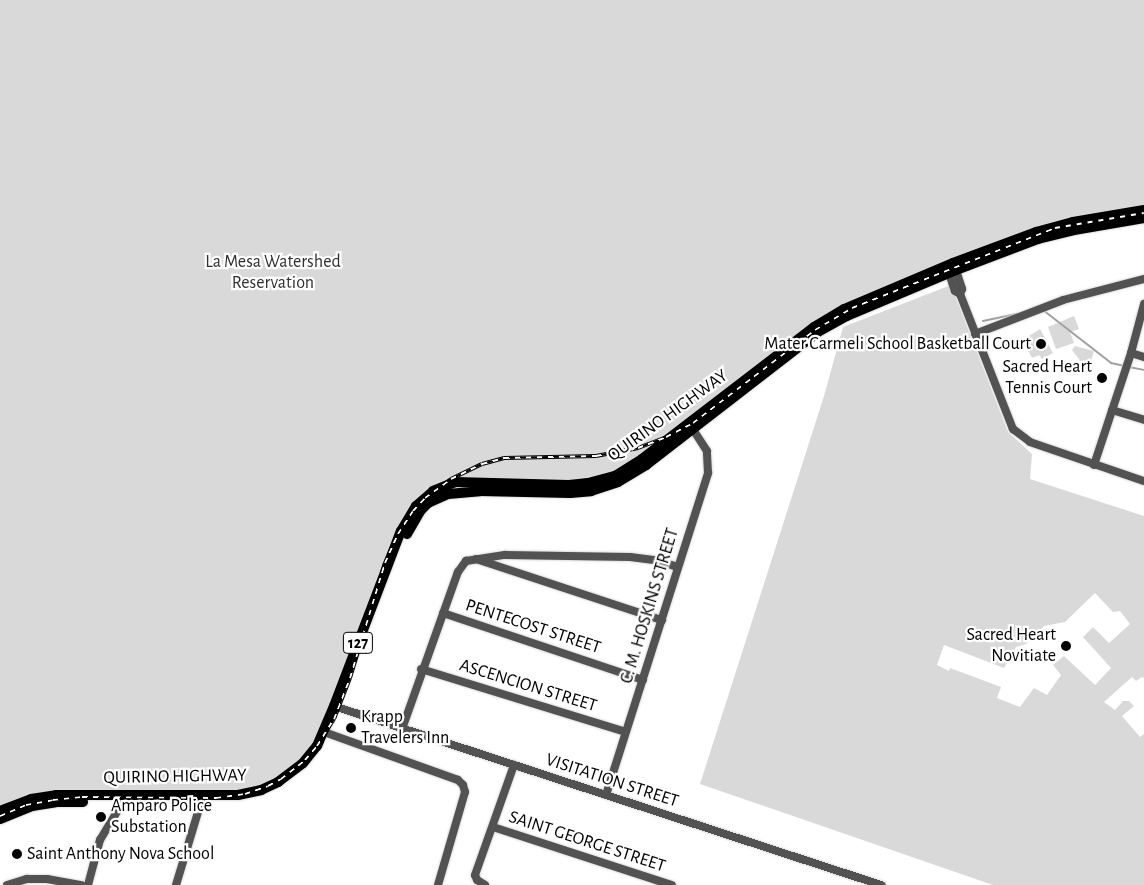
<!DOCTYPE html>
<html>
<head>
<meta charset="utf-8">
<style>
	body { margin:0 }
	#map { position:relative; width:1144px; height:885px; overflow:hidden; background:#fff; font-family:"Alegreya Sans",sans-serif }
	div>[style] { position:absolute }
	.green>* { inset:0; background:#d9d9d9 }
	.stream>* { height:2px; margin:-1px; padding:0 1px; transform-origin:1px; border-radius:1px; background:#a0a0a0 }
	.roads { filter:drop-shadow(0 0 1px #dbdbdb) drop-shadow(0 0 1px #dbdbdb) }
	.minor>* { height:8px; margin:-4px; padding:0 4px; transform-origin:4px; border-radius:4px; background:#525252 }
	.major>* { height:10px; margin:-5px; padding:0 5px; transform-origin:5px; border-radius:5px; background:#000 }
	.rail>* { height:4px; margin-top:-2px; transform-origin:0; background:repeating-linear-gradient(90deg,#fff 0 5.5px,#000 0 11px); box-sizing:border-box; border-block:1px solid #000 }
	.dots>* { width:14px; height:14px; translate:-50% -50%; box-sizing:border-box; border:2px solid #fff; border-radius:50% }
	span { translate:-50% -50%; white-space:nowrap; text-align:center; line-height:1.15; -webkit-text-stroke:4.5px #fff; paint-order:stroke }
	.shield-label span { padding:1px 4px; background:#fff; border:1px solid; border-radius:4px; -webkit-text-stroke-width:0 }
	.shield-label { font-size:16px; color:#000; font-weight:700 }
	.park-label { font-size:18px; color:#303030 }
	.poi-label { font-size:18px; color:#000 }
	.right { translate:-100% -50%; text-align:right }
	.left { translate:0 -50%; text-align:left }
	.street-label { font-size:18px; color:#000 }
</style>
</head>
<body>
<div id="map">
	<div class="green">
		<div style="clip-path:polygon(0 0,1144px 0,1144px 210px,887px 290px,642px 459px,602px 479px,456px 485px,409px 519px,326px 733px,274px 788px,56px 799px,0 816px)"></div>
		<div style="clip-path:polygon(evenodd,951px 285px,1008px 432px,1032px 454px,1030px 479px,1144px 516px,1144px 678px,1142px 677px,1136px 681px,1132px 677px,1104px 702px,1115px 710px,1123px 701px,1129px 701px,1134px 706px,1122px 716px,1140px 737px,1144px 734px,1144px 885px,993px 885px,700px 784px,824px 396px,843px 327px,951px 285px,1095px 593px,1113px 612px,1120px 611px,1130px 624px,1109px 643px,1093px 627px,1083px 637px,1111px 668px,1095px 685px,1064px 656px,1053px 665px,1061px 675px,1047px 695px,1034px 688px,1020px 707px,997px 698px,1001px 687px,950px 668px,949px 671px,937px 665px,944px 645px,1004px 668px,1016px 647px,1026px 644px,1044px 626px,1065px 622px,1095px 593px)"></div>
		<div style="clip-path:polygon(1074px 316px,1079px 329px,1070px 332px,1074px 343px,1056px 349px,1048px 327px)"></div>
		<div style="clip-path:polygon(1040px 329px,1053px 353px,1042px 359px,1039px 355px,1032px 358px,1025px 344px,1032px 341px,1029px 336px)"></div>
		<div style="clip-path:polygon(1075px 346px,1094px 351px,1088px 371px,1072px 350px)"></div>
	</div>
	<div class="stream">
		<div style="left:1043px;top:310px;width:86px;rotate:37.9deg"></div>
		<div style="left:1111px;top:363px;width:14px;rotate:12deg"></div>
		<div style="left:983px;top:321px;width:35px;rotate:-12deg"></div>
		<div style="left:1129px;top:367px;width:15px;rotate:11deg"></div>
	</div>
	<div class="roads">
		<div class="minor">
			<div style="left:955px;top:267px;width:23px;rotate:72deg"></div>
			<div style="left:962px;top:289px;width:5px;rotate:112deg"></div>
			<div style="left:960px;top:294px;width:145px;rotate:68.6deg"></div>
			<div style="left:1013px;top:429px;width:21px;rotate:37deg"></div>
			<div style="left:1030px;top:442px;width:120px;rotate:18.9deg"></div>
			<div style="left:948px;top:270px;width:22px;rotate:72deg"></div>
			<div style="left:955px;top:291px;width:6px;rotate:31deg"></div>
			<div style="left:975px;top:334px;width:94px;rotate:-21.1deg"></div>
			<div style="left:1063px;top:300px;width:84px;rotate:-14.5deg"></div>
			<div style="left:1131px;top:353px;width:14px;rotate:17deg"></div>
			<div style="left:1112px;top:410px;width:34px;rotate:17deg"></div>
			<div style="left:1094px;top:465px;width:118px;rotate:-71.7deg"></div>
			<div style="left:1131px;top:353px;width:51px;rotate:-75.1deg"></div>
			<div style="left:476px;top:559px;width:196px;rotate:18.2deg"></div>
			<div style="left:443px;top:613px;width:211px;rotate:18.5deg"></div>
			<div style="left:421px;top:669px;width:214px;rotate:17.1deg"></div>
			<div style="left:334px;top:706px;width:576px;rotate:18.12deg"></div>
			<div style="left:402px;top:729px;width:167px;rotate:-70.4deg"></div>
			<div style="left:458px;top:572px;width:14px;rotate:-54deg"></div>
			<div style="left:466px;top:561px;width:39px;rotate:-9deg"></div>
			<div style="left:505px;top:555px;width:125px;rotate:0.9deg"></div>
			<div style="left:630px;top:557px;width:26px;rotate:7deg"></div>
			<div style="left:656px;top:560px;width:23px;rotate:18deg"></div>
			<div style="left:324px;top:732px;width:142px;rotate:19.7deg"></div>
			<div style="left:458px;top:780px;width:7px;rotate:45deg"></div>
			<div style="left:463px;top:785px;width:7px;rotate:74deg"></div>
			<div style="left:465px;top:792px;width:97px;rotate:106.2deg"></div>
			<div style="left:606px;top:795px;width:338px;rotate:-72.4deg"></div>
			<div style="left:708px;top:473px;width:22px;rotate:-93deg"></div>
			<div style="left:707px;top:451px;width:30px;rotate:-123deg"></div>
			<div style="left:493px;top:827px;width:188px;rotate:18deg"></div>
			<div style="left:7px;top:885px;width:21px;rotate:-17deg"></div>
			<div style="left:27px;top:879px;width:20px"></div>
			<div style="left:47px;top:879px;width:35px;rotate:10deg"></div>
			<div style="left:88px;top:885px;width:47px;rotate:-75.1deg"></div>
			<div style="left:100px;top:840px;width:52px;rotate:-59deg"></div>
			<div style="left:176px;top:885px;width:87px;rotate:-73.2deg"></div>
			<div style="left:201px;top:802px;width:7px;rotate:-90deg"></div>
			<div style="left:485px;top:885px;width:9px;rotate:-148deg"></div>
			<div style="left:477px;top:880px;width:5px;rotate:-112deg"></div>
			<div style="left:475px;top:875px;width:117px;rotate:-70.5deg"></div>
		</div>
		<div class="major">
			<div style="left:407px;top:534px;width:28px;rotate:-60deg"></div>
			<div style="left:421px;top:510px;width:10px;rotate:-45deg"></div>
			<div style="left:428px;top:503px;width:22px;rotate:-24deg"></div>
			<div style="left:448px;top:494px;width:32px;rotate:-5deg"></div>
			<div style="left:480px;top:491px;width:90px;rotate:1.3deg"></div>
			<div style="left:570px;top:493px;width:21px;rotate:-5deg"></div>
			<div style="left:591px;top:491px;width:28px;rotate:-18deg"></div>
			<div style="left:618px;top:482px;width:33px;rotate:-31deg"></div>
			<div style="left:646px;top:465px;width:217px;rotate:-37.7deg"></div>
			<div style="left:818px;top:332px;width:33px;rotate:-29deg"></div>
			<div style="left:847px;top:316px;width:118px;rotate:-22.9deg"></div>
			<div style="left:956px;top:270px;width:88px;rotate:-20.7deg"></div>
			<div style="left:1038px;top:239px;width:37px;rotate:-14deg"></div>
			<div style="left:1074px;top:230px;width:71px;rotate:-9.7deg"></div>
			<div style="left:0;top:811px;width:33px;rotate:-21deg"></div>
			<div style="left:31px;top:799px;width:25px;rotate:-9deg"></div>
			<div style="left:56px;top:795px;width:182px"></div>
			<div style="left:238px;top:795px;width:24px;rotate:-12deg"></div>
			<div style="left:261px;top:790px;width:19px;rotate:-25deg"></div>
			<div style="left:278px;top:782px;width:31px;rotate:-37deg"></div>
			<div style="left:303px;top:763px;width:22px;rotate:-51deg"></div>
			<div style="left:317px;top:746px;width:43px;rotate:-67deg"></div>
			<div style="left:334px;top:706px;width:187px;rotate:-69.1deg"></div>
			<div style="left:401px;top:531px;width:29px;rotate:-59deg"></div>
			<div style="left:416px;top:506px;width:23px;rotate:-41deg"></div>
			<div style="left:433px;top:491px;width:24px;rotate:-22deg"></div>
			<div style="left:455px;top:482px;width:114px;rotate:1.5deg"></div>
			<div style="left:569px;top:485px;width:19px;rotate:-6deg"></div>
			<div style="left:588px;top:483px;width:28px;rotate:-15deg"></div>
			<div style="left:615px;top:476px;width:32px;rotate:-32deg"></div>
			<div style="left:642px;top:459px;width:217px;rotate:-37.5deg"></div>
			<div style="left:814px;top:327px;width:35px;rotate:-31deg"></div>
			<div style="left:844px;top:309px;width:118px;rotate:-22.9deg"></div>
			<div style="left:953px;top:263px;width:89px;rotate:-20.5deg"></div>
			<div style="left:1036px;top:232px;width:38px;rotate:-15deg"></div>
			<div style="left:1073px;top:222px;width:72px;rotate:-9.6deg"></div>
			<div style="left:0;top:819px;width:35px;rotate:-22deg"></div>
			<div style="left:32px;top:806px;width:24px;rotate:-9deg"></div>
			<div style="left:56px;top:802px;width:27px"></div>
		</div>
	</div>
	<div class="rail">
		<div style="left:0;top:816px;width:28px;rotate:-23deg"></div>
		<div style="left:26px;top:805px;width:27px;rotate:-10deg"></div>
		<div style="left:53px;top:800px;width:29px;rotate:-6deg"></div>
		<div style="left:82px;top:797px;width:134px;rotate:0.4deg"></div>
		<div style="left:216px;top:798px;width:29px;rotate:-8deg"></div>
		<div style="left:245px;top:794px;width:24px;rotate:-19deg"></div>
		<div style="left:268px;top:786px;width:15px;rotate:-28deg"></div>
		<div style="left:281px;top:779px;width:31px;rotate:-38deg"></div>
		<div style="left:305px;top:760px;width:18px;rotate:-49deg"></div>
		<div style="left:317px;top:746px;width:32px;rotate:-58deg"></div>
		<div style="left:334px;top:719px;width:44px;rotate:-68.7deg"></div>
		<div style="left:350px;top:678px;width:120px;rotate:-73.1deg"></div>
		<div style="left:385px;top:563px;width:32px;rotate:-66deg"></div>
		<div style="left:398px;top:534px;width:27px;rotate:-57deg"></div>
		<div style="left:413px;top:511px;width:18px;rotate:-47deg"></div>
		<div style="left:425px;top:498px;width:32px;rotate:-36deg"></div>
		<div style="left:451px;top:479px;width:34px;rotate:-26deg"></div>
		<div style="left:482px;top:464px;width:23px;rotate:-15deg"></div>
		<div style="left:504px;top:458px;width:92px;rotate:-1.2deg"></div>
		<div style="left:596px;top:456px;width:43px;rotate:-10.8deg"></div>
		<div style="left:638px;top:448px;width:30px;rotate:-21deg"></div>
		<div style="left:666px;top:437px;width:30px;rotate:-27deg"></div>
		<div style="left:693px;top:423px;width:153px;rotate:-37.3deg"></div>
		<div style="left:815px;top:330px;width:43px;rotate:-30.7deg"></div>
		<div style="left:852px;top:308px;width:218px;rotate:-21.5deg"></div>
		<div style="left:1055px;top:228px;width:90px;rotate:-9.6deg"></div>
	</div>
	<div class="dots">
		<div style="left:1041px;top:344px;background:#000"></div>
		<div style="left:1102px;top:378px;background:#000"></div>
		<div style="left:1066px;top:646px;background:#000"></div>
		<div style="left:351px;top:728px;background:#000"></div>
		<div style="left:101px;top:817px;background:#000"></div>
		<div style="left:17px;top:854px;background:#000"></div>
	</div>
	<div class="shield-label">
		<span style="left:358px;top:643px">127</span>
	</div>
	<div class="park-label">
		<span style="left:273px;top:273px">La Mesa Watershed<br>Reservation</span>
	</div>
	<div class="poi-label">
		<span class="right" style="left:1031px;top:344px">Mater Carmeli School Basketball Court</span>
		<span class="right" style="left:1092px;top:378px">Sacred Heart<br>Tennis Court</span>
		<span class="right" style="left:1056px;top:646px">Sacred Heart<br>Novitiate</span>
		<span class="left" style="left:361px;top:728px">Krapp<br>Travelers Inn</span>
		<span class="left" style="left:111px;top:817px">Amparo Police<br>Substation</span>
		<span class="left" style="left:27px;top:854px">Saint Anthony Nova School</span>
	</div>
	<div class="street-label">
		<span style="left:668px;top:416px;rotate:-36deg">QUIRINO HIGHWAY</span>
		<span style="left:650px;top:606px;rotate:-73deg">C. M. HOSKINS STREET</span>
		<span style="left:533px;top:627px;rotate:18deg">PENTECOST STREET</span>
		<span style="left:528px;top:686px;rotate:17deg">ASCENCION STREET</span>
		<span style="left:175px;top:777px;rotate:-1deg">QUIRINO HIGHWAY</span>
		<span style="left:612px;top:781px;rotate:18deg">VISITATION STREET</span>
		<span style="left:587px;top:842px;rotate:18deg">SAINT GEORGE STREET</span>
	</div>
</div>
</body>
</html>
